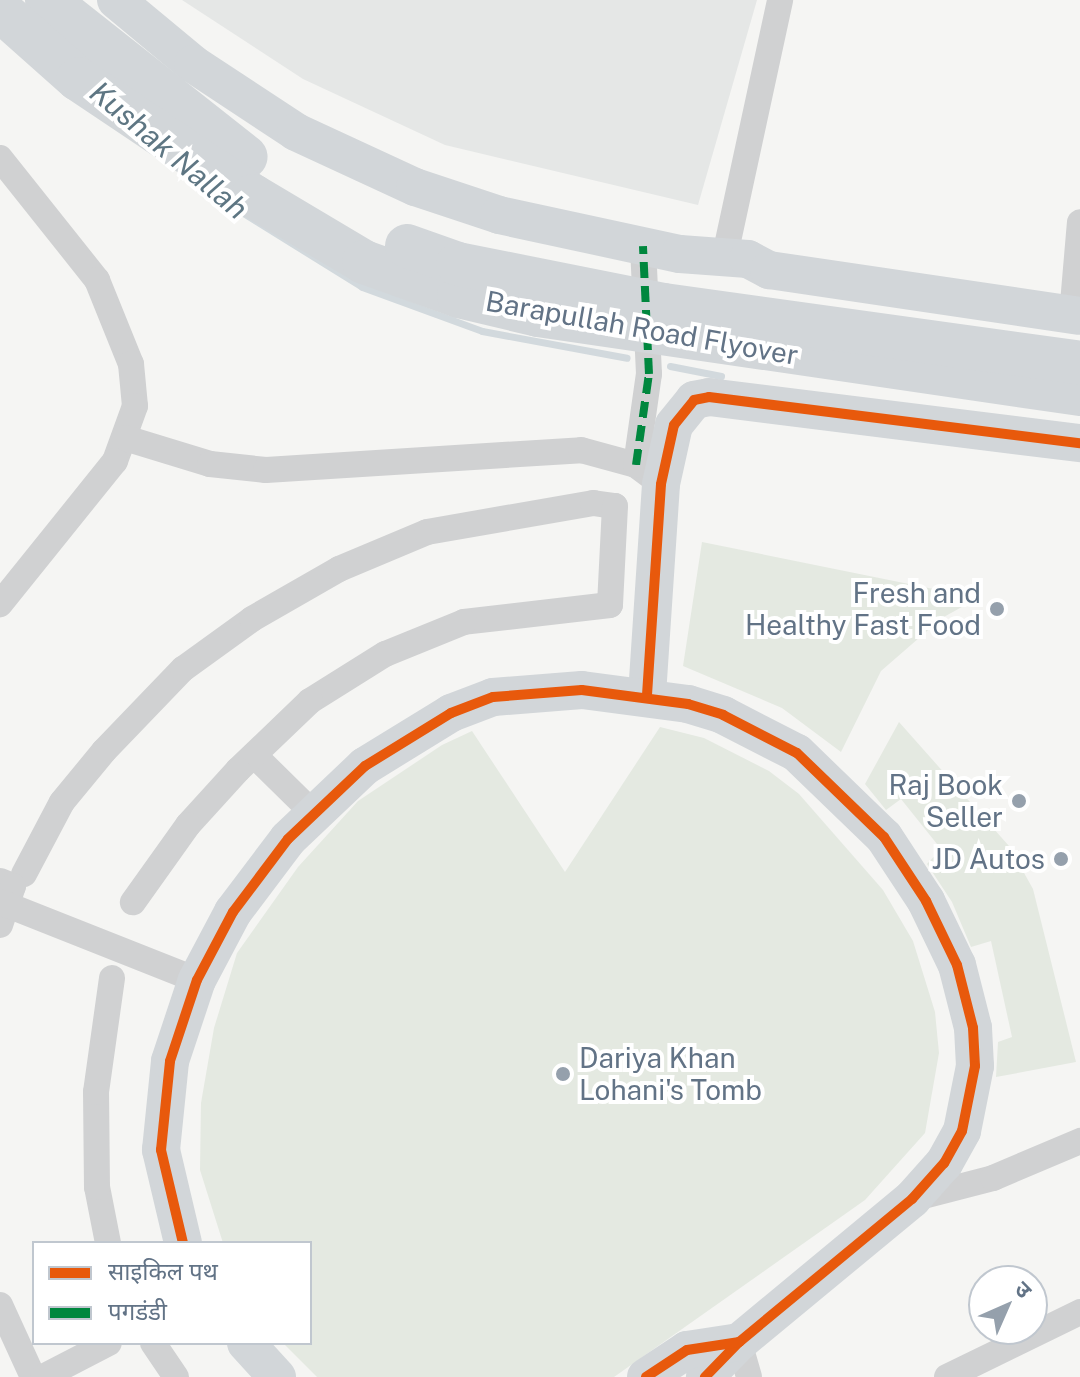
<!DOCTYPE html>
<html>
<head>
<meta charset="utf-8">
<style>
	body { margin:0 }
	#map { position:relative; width:1080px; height:1377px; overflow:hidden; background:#f5f5f3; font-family:"Public Sans","Noto Sans Devanagari",sans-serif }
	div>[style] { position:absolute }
	.built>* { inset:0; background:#e5e7e6 }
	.green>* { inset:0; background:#e4e9e1 }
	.stream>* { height:7px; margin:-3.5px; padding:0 3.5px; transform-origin:3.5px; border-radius:3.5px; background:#d2d9dd }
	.street>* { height:26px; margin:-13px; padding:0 13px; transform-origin:13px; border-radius:13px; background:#d0d1d2 }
	.secondary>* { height:38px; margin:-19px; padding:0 19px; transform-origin:19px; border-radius:19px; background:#d2d6d9 }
	.highway>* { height:44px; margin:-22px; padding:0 22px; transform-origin:22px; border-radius:22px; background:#d2d6d9 }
	.quiet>* { height:8px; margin-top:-4px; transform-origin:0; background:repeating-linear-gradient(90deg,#00873e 0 16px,transparent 0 24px) }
	.cycleway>* { height:10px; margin:-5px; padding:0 5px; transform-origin:5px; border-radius:5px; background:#e8590c }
	.dots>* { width:22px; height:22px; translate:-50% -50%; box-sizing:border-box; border:4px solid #fff; border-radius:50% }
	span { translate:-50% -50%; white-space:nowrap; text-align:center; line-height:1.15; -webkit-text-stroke:8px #fff; paint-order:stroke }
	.street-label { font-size:28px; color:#627386 }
	.poi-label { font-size:28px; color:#627386 }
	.right { translate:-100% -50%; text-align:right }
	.left { translate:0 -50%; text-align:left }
	.water-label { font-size:30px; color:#5e7683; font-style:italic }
	.legend { position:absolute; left:32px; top:1241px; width:280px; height:104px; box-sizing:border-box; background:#fff; border:2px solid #c0c7cf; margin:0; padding:10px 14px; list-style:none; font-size:24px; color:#627386 }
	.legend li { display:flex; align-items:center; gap:16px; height:40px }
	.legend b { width:40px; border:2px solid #c0c7cf }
	.north { position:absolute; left:968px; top:1265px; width:80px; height:80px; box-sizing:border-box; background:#fff; border:2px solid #c0c7cf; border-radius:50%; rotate:45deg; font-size:22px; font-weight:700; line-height:32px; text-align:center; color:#627386 }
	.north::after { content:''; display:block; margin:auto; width:28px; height:36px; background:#95a0ac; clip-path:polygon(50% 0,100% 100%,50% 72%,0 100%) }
</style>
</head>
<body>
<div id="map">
	<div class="built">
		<div style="clip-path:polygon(182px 0,757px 0,698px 205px,445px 145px,303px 79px)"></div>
	</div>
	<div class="green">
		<div style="clip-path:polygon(702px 542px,978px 598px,942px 618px,881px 671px,841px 752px,782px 708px,683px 666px)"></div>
		<div style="clip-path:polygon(899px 722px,1009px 846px,1033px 889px,1076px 1062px,996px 1077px,998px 1042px,1012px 1037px,991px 941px,971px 947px,952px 902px,927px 864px,941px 849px,901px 799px,886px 810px,865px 784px)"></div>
		<div style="clip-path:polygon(660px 727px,704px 738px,769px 771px,799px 794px,883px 890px,913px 941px,935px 1012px,939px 1053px,925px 1133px,865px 1200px,614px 1377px,317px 1377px,283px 1343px,310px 1343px,310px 1243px,223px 1243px,200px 1170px,201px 1103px,214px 1028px,237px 953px,298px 867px,358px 801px,442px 745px,472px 731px,565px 872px)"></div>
	</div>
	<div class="stream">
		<div style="left:216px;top:196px;width:172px;rotate:31.9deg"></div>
		<div style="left:362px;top:287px;width:128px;rotate:20.1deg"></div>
		<div style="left:482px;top:331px;width:147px;rotate:10.5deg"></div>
		<div style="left:670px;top:366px;width:52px;rotate:11.1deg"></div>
	</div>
	<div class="street">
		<div style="left:0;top:158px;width:156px;rotate:51.5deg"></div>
		<div style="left:97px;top:280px;width:91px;rotate:68deg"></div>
		<div style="left:131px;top:364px;width:42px;rotate:84.6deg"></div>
		<div style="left:135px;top:406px;width:59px;rotate:110deg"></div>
		<div style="left:115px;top:461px;width:184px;rotate:128.8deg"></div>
		<div style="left:725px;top:255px;width:261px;rotate:-77.8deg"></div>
		<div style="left:1072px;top:315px;width:93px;rotate:-85.1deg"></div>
		<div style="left:125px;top:438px;width:89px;rotate:17deg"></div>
		<div style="left:210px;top:464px;width:56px;rotate:6.1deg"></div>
		<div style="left:266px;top:470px;width:316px;rotate:-3.6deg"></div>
		<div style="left:581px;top:450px;width:57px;rotate:15.3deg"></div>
		<div style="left:636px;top:465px;width:31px;rotate:37deg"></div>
		<div style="left:636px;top:465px;width:92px;rotate:-81.9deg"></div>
		<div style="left:649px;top:374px;width:128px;rotate:-92.7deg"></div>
		<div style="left:254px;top:755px;width:83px;rotate:44.5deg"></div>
		<div style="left:24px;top:874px;width:81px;rotate:-62.2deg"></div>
		<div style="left:62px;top:802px;width:66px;rotate:-50.5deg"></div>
		<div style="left:104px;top:751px;width:114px;rotate:-46.1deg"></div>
		<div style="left:183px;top:669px;width:85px;rotate:-35.9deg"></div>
		<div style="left:252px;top:619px;width:100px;rotate:-29.9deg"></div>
		<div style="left:339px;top:569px;width:95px;rotate:-22.8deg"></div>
		<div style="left:427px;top:532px;width:169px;rotate:-9.9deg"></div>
		<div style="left:593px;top:503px;width:22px;rotate:8deg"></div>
		<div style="left:615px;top:506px;width:99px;rotate:92.9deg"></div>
		<div style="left:610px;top:605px;width:147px;rotate:173.4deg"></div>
		<div style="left:464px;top:622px;width:85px;rotate:157.9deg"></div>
		<div style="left:385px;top:654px;width:89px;rotate:147.9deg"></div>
		<div style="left:310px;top:701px;width:100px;rotate:136.2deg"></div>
		<div style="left:238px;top:770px;width:74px;rotate:132.3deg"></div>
		<div style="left:188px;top:825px;width:95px;rotate:125.5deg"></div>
		<div style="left:0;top:881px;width:14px;rotate:21deg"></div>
		<div style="left:13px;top:886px;width:41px;rotate:108.4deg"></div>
		<div style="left:0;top:902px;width:212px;rotate:21.6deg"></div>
		<div style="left:912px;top:1199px;width:84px;rotate:-14.5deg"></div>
		<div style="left:993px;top:1178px;width:95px;rotate:-23deg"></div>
		<div style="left:108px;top:1243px;width:57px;rotate:-101.1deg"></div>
		<div style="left:97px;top:1187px;width:95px;rotate:-90.6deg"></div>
		<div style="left:96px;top:1092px;width:115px;rotate:-82deg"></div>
		<div style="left:0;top:1305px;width:79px;rotate:65.4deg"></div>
		<div style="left:739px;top:1342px;width:36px;rotate:74deg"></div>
		<div style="left:153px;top:1343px;width:41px;rotate:55.9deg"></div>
		<div style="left:43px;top:1377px;width:74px;rotate:-27.3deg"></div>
		<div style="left:947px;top:1377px;width:148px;rotate:-26deg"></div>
	</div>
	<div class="secondary">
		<div style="left:116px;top:0;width:100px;rotate:39.7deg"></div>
		<div style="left:193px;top:64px;width:123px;rotate:33.4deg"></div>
		<div style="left:296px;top:132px;width:131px;rotate:24.8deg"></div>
		<div style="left:415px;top:187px;width:89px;rotate:18.4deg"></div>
		<div style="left:499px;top:215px;width:185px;rotate:12.2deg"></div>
		<div style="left:680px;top:254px;width:68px;rotate:4.2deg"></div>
		<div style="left:748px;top:259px;width:24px;rotate:28deg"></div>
		<div style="left:769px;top:270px;width:314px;rotate:8.4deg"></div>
		<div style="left:647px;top:695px;width:211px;rotate:-86.2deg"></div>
		<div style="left:661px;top:484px;width:60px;rotate:-77.6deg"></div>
		<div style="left:674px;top:425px;width:32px;rotate:-51deg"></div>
		<div style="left:694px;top:400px;width:15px;rotate:-11deg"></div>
		<div style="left:709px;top:397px;width:374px;rotate:7.1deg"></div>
		<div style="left:183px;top:1243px;width:96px;rotate:-103.3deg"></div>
		<div style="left:161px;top:1150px;width:89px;rotate:-84.2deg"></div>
		<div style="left:170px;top:1061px;width:85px;rotate:-71.6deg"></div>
		<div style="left:197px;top:980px;width:77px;rotate:-62.1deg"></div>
		<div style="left:233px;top:912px;width:91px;rotate:-53deg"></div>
		<div style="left:288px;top:839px;width:106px;rotate:-43.5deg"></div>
		<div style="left:365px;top:766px;width:101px;rotate:-31.6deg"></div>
		<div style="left:451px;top:713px;width:45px;rotate:-20.9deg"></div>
		<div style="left:493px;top:697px;width:89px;rotate:-4.5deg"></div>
		<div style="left:582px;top:690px;width:107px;rotate:7.5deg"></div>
		<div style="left:688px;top:704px;width:37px;rotate:17deg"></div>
		<div style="left:723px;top:715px;width:83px;rotate:27.2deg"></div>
		<div style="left:797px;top:753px;width:121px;rotate:44deg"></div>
		<div style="left:884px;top:837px;width:77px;rotate:56.7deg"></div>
		<div style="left:926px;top:901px;width:71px;rotate:64.2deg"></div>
		<div style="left:957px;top:965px;width:65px;rotate:75.7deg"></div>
		<div style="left:973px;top:1028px;width:38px;rotate:87deg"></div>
		<div style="left:975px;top:1066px;width:66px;rotate:101.3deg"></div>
		<div style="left:962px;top:1131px;width:37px;rotate:119deg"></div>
		<div style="left:944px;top:1163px;width:48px;rotate:131.6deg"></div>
		<div style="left:912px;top:1199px;width:224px;rotate:140.4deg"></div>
		<div style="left:739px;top:1342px;width:49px;rotate:134.2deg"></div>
		<div style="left:246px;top:1343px;width:46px;rotate:47.6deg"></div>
		<div style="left:646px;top:1377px;width:49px;rotate:-33.4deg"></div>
		<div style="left:687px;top:1350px;width:53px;rotate:-8.7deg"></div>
	</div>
	<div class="highway">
		<div style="left:47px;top:0;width:253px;rotate:38.3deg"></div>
		<div style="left:0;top:10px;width:104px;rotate:41.5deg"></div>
		<div style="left:78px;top:79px;width:211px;rotate:33.8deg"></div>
		<div style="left:253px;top:196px;width:129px;rotate:30.7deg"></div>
		<div style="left:364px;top:262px;width:101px;rotate:19.7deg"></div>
		<div style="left:459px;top:296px;width:81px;rotate:13.5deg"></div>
		<div style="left:538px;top:315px;width:548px;rotate:8.29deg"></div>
		<div style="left:407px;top:246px;width:54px;rotate:19.4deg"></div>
		<div style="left:458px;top:264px;width:210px;rotate:11.3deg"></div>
		<div style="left:664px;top:305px;width:420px;rotate:7.9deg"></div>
	</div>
	<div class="quiet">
		<div style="left:636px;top:465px;width:92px;rotate:-81.9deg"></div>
		<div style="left:649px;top:374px;width:128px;rotate:-92.7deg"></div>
	</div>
	<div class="cycleway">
		<div style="left:647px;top:695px;width:211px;rotate:-86.2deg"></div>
		<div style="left:661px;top:484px;width:60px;rotate:-77.6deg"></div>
		<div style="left:674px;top:425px;width:32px;rotate:-51deg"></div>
		<div style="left:694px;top:400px;width:15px;rotate:-11deg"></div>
		<div style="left:709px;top:397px;width:374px;rotate:7.1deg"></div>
		<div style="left:183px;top:1243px;width:96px;rotate:-103.3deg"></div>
		<div style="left:161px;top:1150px;width:89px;rotate:-84.2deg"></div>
		<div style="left:170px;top:1061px;width:85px;rotate:-71.6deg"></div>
		<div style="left:197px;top:980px;width:77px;rotate:-62.1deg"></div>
		<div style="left:233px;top:912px;width:91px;rotate:-53deg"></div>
		<div style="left:288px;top:839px;width:106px;rotate:-43.5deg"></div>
		<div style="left:365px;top:766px;width:101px;rotate:-31.6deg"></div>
		<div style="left:451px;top:713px;width:45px;rotate:-20.9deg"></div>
		<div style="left:493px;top:697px;width:89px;rotate:-4.5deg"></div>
		<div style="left:582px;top:690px;width:107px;rotate:7.5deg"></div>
		<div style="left:688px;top:704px;width:37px;rotate:17deg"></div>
		<div style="left:723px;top:715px;width:83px;rotate:27.2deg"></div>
		<div style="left:797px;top:753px;width:121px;rotate:44deg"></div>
		<div style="left:884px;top:837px;width:77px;rotate:56.7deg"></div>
		<div style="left:926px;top:901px;width:71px;rotate:64.2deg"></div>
		<div style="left:957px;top:965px;width:65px;rotate:75.7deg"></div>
		<div style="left:973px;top:1028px;width:38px;rotate:87deg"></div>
		<div style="left:975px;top:1066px;width:66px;rotate:101.3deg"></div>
		<div style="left:962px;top:1131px;width:37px;rotate:119deg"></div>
		<div style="left:944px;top:1163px;width:48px;rotate:131.6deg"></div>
		<div style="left:912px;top:1199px;width:224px;rotate:140.4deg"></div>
		<div style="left:739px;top:1342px;width:49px;rotate:134.2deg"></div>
		<div style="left:646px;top:1377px;width:49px;rotate:-33.4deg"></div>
		<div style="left:687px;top:1350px;width:53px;rotate:-8.7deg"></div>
	</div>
	<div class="dots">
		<div style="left:997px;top:609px;background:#95a0ac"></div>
		<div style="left:1019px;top:801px;background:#95a0ac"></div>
		<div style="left:1061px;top:859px;background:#95a0ac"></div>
		<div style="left:563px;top:1074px;background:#95a0ac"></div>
	</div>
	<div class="street-label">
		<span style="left:642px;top:328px;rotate:10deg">Barapullah Road Flyover</span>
	</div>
	<div class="poi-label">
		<span class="right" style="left:981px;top:609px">Fresh and<br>Healthy Fast Food</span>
		<span class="right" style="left:1003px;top:801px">Raj Book<br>Seller</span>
		<span class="right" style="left:1045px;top:859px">JD Autos</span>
		<span class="left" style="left:579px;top:1074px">Dariya Khan<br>Lohani's Tomb</span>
	</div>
	<div class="water-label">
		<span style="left:169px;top:150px;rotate:40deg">Kushak Nallah</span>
	</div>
	<ul class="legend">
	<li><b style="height:10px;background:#e8590c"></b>साइकिल पथ</li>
	<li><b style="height:10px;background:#00873e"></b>पगडंडी</li>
	</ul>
	<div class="north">उ</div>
</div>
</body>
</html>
